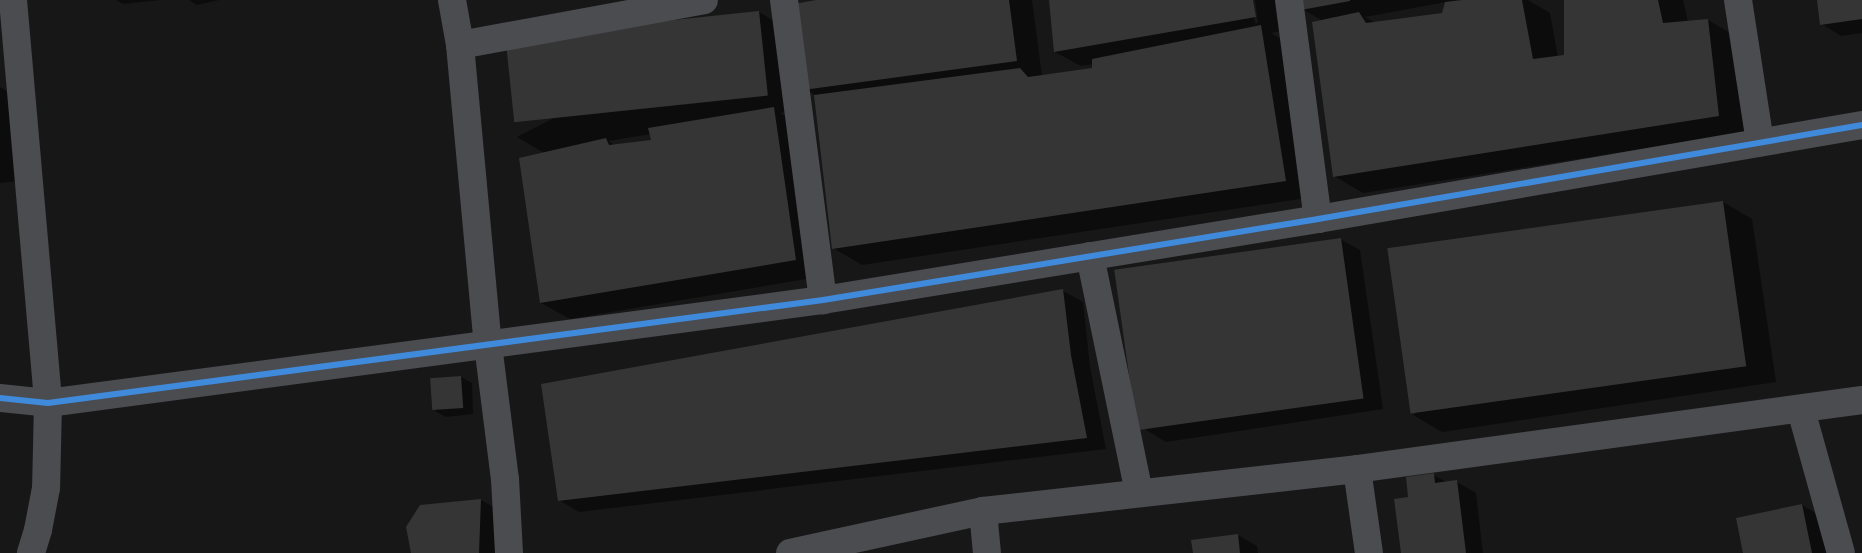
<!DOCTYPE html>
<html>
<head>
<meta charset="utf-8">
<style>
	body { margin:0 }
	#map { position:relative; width:1862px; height:553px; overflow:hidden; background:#171717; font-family:"Work Sans",sans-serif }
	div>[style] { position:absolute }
	.shadow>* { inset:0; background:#0007 }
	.building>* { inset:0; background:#353536; transform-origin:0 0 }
	.minor>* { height:28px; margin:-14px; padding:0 14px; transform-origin:14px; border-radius:14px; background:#4b4c50 }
	.cycleway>* { height:6px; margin:-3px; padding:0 3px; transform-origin:3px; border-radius:3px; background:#408adc }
	span { translate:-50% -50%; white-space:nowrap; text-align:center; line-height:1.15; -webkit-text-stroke:5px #111113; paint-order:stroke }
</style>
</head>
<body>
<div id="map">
	<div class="shadow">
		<div style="clip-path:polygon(116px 0,161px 0,123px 4px)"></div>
		<div style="clip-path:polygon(189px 0,219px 0,197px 5px)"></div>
		<div style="clip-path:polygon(824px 0,1032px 0,1042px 76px,1094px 69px,1094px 64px,1081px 66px,1055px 52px,1051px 0,1252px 0,1255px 23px,1258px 23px,1255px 0,1277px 0,1281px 31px,1271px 33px,1290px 44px,1314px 197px,862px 265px,833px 248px,815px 95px,805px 89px)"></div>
		<div style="clip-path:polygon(evenodd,1301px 0,1528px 0,1550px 13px,1558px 57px,1566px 56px,1565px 0,1683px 0,1688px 22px,1708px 20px,1737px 37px,1748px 132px,1363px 193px,1334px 176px,1323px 21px,1302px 9px,1301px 0,1446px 2px,1443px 14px,1376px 23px,1365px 17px,1446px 2px)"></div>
		<div style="clip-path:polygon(1818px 0,1862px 0,1862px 33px,1841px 36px,1822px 24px)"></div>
		<div style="clip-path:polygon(evenodd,759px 12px,784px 27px,793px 110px,780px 113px,803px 126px,824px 276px,570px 319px,541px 303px,544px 153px,517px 137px,759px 12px,651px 134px,652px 141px,615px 145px,608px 141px,651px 134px)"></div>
		<div style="clip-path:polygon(0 87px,15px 96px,19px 181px,0 183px)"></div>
		<div style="clip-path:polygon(1723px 202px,1752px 219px,1776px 382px,1442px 432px,1413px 415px)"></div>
		<div style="clip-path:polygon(1340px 239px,1360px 250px,1383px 409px,1166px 442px,1146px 430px)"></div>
		<div style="clip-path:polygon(1063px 291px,1083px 302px,1090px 367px,1106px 449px,579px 512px,559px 500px)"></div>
		<div style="clip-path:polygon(461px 377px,472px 383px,473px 414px,446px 417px,435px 411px)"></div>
		<div style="clip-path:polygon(1434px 475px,1448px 483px,1457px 482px,1476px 493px,1483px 553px,1402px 553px,1410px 498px)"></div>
		<div style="clip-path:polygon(481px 500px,501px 511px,499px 553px,412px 553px,421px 506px)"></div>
		<div style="clip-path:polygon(1802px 505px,1822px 517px,1829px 553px,1745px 553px)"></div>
		<div style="clip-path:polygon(1238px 535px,1257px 546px,1258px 553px,1194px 553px)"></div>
	</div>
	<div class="building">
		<div style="clip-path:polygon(816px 0,1009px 0,1017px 61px,803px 90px,794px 4px)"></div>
		<div style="clip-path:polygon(1049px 0,1253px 0,1256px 17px,1054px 52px)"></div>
		<div style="clip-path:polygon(1300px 0,1350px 0,1350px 1px,1301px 10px)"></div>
		<div style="clip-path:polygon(1462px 0,1522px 0,1533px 59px,1564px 55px,1564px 0,1658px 0,1663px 23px,1708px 19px,1719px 116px,1333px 177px,1312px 22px,1359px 12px,1366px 23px,1442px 13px,1445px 2px)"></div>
		<div style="clip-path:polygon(1817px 0,1862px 0,1862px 19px,1820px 25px)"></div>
		<div style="left:759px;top:11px;width:85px;height:255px;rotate:84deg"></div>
		<div style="clip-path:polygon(1261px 25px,1286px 181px,832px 249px,814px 95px,1020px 68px,1028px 77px,1092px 68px,1092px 59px)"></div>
		<div style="clip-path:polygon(774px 107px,796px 260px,540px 303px,519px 158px,606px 138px,609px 145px,651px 140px,648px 128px)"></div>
		<div style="left:1723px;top:201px;width:167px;height:339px;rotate:82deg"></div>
		<div style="left:1341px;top:238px;width:162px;height:229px;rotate:82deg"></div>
		<div style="clip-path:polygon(1063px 289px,1071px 355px,1087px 438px,558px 501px,541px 384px)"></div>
		<div style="left:461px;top:376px;width:32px;height:31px;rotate:86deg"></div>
		<div style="clip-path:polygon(1434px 473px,1435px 483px,1457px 480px,1466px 553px,1401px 553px,1394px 499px,1408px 497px,1406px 477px)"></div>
		<div style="clip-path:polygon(481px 499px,479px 553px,411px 553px,406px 527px,420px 505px)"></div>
		<div style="clip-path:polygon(1802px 504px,1812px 553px,1743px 553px,1736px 518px)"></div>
		<div style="clip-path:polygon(1238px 534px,1240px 553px,1193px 553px,1191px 540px)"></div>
	</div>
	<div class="minor">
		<div style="left:13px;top:0;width:405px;rotate:85deg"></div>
		<div style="left:48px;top:403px;width:85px;rotate:91.3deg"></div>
		<div style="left:46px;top:488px;width:43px;rotate:100.8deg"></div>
		<div style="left:38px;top:530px;width:24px;rotate:107deg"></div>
		<div style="left:452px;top:0;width:46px;rotate:79.9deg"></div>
		<div style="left:460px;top:45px;width:301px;rotate:84.7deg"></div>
		<div style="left:488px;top:345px;width:135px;rotate:82.8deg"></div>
		<div style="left:505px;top:479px;width:74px;rotate:86.9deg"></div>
		<div style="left:784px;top:0;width:303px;rotate:82.6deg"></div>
		<div style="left:1289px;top:0;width:221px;rotate:82.5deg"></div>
		<div style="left:1738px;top:0;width:144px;rotate:81.2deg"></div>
		<div style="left:460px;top:45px;width:248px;rotate:-10.4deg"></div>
		<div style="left:1090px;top:256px;width:242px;rotate:78.3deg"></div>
		<div style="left:0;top:398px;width:48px;rotate:5.9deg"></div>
		<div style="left:48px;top:403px;width:782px;rotate:-7.57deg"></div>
		<div style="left:823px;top:300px;width:502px;rotate:-9.29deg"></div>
		<div style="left:1318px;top:219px;width:552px;rotate:-9.8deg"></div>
		<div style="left:1801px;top:410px;width:148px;rotate:74.4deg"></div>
		<div style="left:1357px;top:469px;width:85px;rotate:81.9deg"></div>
		<div style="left:983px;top:511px;width:42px;rotate:84.6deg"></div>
		<div style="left:790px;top:553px;width:198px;rotate:-12.3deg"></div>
		<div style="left:983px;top:511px;width:376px;rotate:-6.4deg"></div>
		<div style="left:1357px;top:469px;width:510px;rotate:-7.78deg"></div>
	</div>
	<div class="cycleway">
		<div style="left:0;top:398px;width:48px;rotate:5.9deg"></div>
		<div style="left:48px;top:403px;width:782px;rotate:-7.57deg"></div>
		<div style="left:823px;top:300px;width:502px;rotate:-9.29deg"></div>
		<div style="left:1318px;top:219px;width:552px;rotate:-9.8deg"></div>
	</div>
</div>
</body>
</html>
